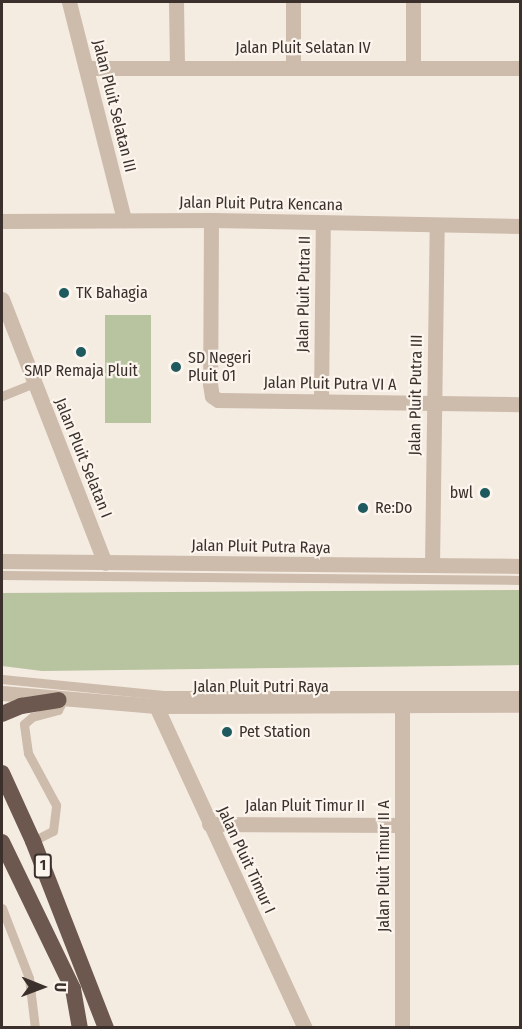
<!DOCTYPE html>
<html>
<head>
<meta charset="utf-8">
<style>
	body { margin:0 }
	#map { position:relative; width:522px; height:1029px; overflow:hidden; background:#f4ebe1; font-family:"Fira Sans Condensed",sans-serif }
	div>[style] { position:absolute }
	.green>* { inset:0; background:#b8c4a0; transform-origin:0 0 }
	.service>* { height:9px; margin:-4.5px; padding:0 4.5px; transform-origin:4.5px; border-radius:4.5px; background:#cdbbac }
	.minor>* { height:15px; margin:-7.5px; padding:0 7.5px; transform-origin:7.5px; border-radius:7.5px; background:#cdbbac }
	.tertiary>* { height:15px; margin:-7.5px; padding:0 7.5px; transform-origin:7.5px; border-radius:7.5px; background:#cdbbac }
	.trunk>* { height:16px; margin:-8px; padding:0 8px; transform-origin:8px; border-radius:8px; background:#6c584f }
	.dots>* { width:16px; height:16px; translate:-50% -50%; box-sizing:border-box; border:3px solid #fbf5ee; border-radius:50% }
	span { translate:-50% -50%; white-space:nowrap; text-align:center; line-height:1.15; -webkit-text-stroke:4.5px #fbf5ee; paint-order:stroke }
	.shield-label span { padding:2px 4px; background:#fbf5ee; border:2px solid; border-radius:4px; -webkit-text-stroke-width:0 }
	.shield-label { font-size:15px; color:#3b302b; font-weight:700 }
	.street-label { font-size:16px; color:#3b302b }
	.poi-label { font-size:16px; color:#3b302b }
	.left { translate:0 -50%; text-align:left }
	.right { translate:-100% -50%; text-align:right }
	.frame { position:absolute; inset:0; border:3px solid #3b302b; pointer-events:none }
	.north { position:absolute; left:12px; top:957px; width:60px; height:60px; -webkit-text-stroke:4px #fbf5ee; paint-order:stroke; rotate:91deg; font-size:16px; font-weight:700; line-height:24px; text-align:center; color:#3b302b }
	.north::after { content:''; display:block; margin:auto; width:21px; height:27px; background:#3b302b; clip-path:polygon(50% 0,100% 100%,50% 72%,0 100%) }
</style>
</head>
<body>
<div id="map">
	<div class="green">
		<div style="left:105px;top:315px;width:46px;height:108px"></div>
		<div style="clip-path:polygon(520px 590px,520px 665px,42px 671px,2px 666px,2px 593px)"></div>
	</div>
	<div class="service">
		<div style="left:2px;top:396px;width:35px;rotate:-22deg"></div>
		<div style="left:2px;top:575px;width:518px;rotate:0.55deg"></div>
		<div style="left:2px;top:679px;width:162px;rotate:5.7deg"></div>
		<div style="left:163px;top:695px;width:357px"></div>
		<div style="left:33px;top:841px;width:22px;rotate:-27deg"></div>
		<div style="left:53px;top:831px;width:26px;rotate:-83deg"></div>
		<div style="left:56px;top:805px;width:59px;rotate:-118.3deg"></div>
		<div style="left:28px;top:753px;width:29px;rotate:-98deg"></div>
		<div style="left:24px;top:724px;width:11px;rotate:-41deg"></div>
		<div style="left:32px;top:717px;width:27px;rotate:-15deg"></div>
		<div style="left:58px;top:710px;width:11px;rotate:-63deg"></div>
		<div style="left:2px;top:908px;width:75px;rotate:68.9deg"></div>
		<div style="left:29px;top:978px;width:50px;rotate:83.2deg"></div>
	</div>
	<div class="minor">
		<div style="left:69px;top:2px;width:225px;rotate:75.8deg"></div>
		<div style="left:176px;top:2px;width:65px;rotate:89.1deg"></div>
		<div style="left:413px;top:65px;width:63px;rotate:-90deg"></div>
		<div style="left:293px;top:67px;width:65px;rotate:-90deg"></div>
		<div style="left:86px;top:68px;width:434px"></div>
		<div style="left:211px;top:220px;width:164px;rotate:90.3deg"></div>
		<div style="left:210px;top:384px;width:12px;rotate:81deg"></div>
		<div style="left:212px;top:396px;width:7px;rotate:34deg"></div>
		<div style="left:218px;top:400px;width:302px;rotate:0.8deg"></div>
		<div style="left:2px;top:221px;width:209px;rotate:-0.3deg"></div>
		<div style="left:211px;top:220px;width:309px;rotate:1.1deg"></div>
		<div style="left:2px;top:299px;width:283px;rotate:68.7deg"></div>
		<div style="left:321px;top:401px;width:178px;rotate:-89.4deg"></div>
		<div style="left:432px;top:565px;width:340px;rotate:-89.2deg"></div>
		<div style="left:402px;top:705px;width:323px;rotate:90deg"></div>
		<div style="left:156px;top:706px;width:355px;rotate:65.2deg"></div>
		<div style="left:209px;top:824px;width:193px;rotate:0.3deg"></div>
	</div>
	<div class="tertiary">
		<div style="left:2px;top:561px;width:518px;rotate:0.55deg"></div>
		<div style="left:2px;top:693px;width:155px;rotate:4.8deg"></div>
		<div style="left:156px;top:706px;width:364px;rotate:-0.2deg"></div>
	</div>
	<div class="trunk">
		<div style="left:2px;top:714px;width:21px;rotate:-23deg"></div>
		<div style="left:21px;top:706px;width:38px;rotate:-9deg"></div>
		<div style="left:2px;top:773px;width:75px;rotate:65.5deg"></div>
		<div style="left:33px;top:841px;width:201px;rotate:68.7deg"></div>
		<div style="left:2px;top:842px;width:163px;rotate:64.2deg"></div>
		<div style="left:73px;top:989px;width:40px;rotate:80deg"></div>
	</div>
	<div class="dots">
		<div style="left:64px;top:293px;background:#1f5a5e"></div>
		<div style="left:81px;top:352px;background:#1f5a5e"></div>
		<div style="left:176px;top:367px;background:#1f5a5e"></div>
		<div style="left:485px;top:493px;background:#1f5a5e"></div>
		<div style="left:363px;top:508px;background:#1f5a5e"></div>
		<div style="left:227px;top:732px;background:#1f5a5e"></div>
	</div>
	<div class="shield-label">
		<span style="left:43px;top:866px">1</span>
	</div>
	<div class="street-label">
		<span style="left:303px;top:48px">Jalan Pluit Selatan IV</span>
		<span style="left:114px;top:106px;rotate:76deg">Jalan Pluit Selatan III</span>
		<span style="left:261px;top:204px;rotate:1deg">Jalan Pluit Putra Kencana</span>
		<span style="left:304px;top:294px;rotate:-89deg">Jalan Pluit Putra II</span>
		<span style="left:330px;top:384px;rotate:1deg">Jalan Pluit Putra VI A</span>
		<span style="left:416px;top:395px;rotate:-89deg">Jalan Pluit Putra III</span>
		<span style="left:83px;top:458px;rotate:68deg">Jalan Pluit Selatan I</span>
		<span style="left:261px;top:547px;rotate:1deg">Jalan Pluit Putra Raya</span>
		<span style="left:261px;top:687px">Jalan Pluit Putri Raya</span>
		<span style="left:305px;top:806px">Jalan Pluit Timur II</span>
		<span style="left:246px;top:860px;rotate:65deg">Jalan Pluit Timur I</span>
		<span style="left:384px;top:866px;rotate:-90deg">Jalan Pluit Timur II A</span>
	</div>
	<div class="poi-label">
		<span class="left" style="left:76px;top:293px">TK Bahagia</span>
		<span class="left" style="left:188px;top:367px">SD Negeri<br>Pluit 01</span>
		<span style="left:81px;top:371px">SMP Remaja Pluit</span>
		<span class="right" style="left:473px;top:493px">bwl</span>
		<span class="left" style="left:375px;top:508px">Re:Do</span>
		<span class="left" style="left:239px;top:732px">Pet Station</span>
	</div>
	<div class="frame"></div>
	<div class="north">U</div>
</div>
</body>
</html>
